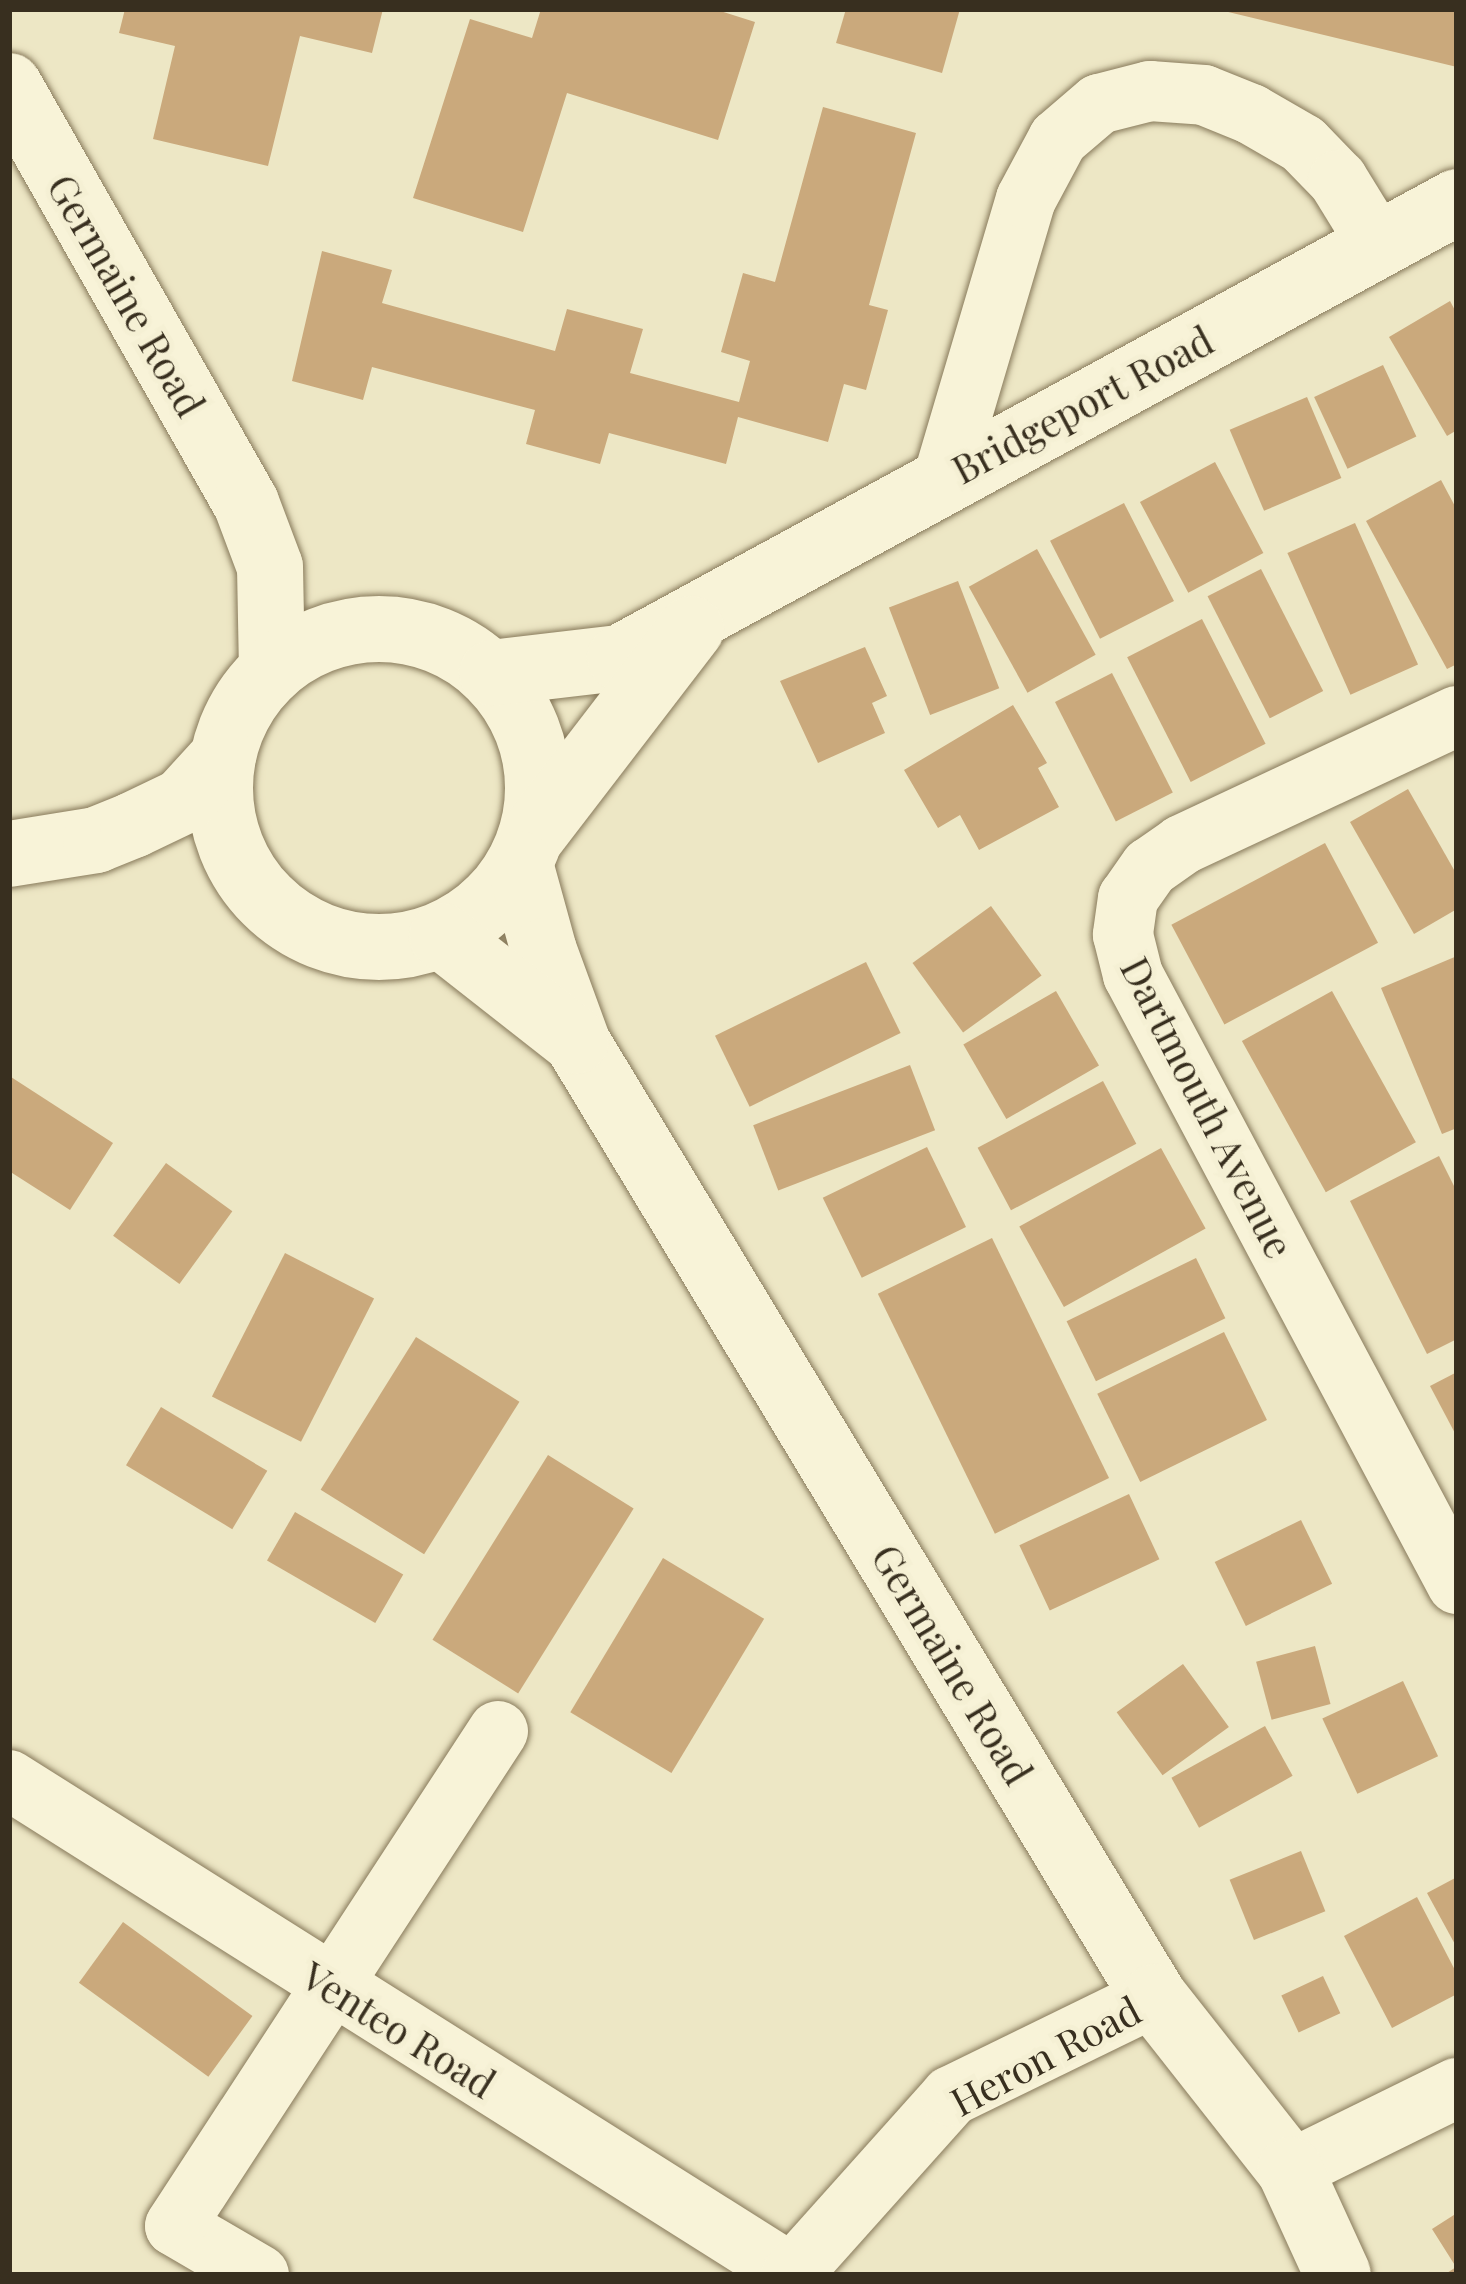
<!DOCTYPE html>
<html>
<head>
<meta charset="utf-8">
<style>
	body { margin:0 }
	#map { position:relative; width:1466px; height:2284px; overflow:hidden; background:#ede7c5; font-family:"Playfair Display",serif }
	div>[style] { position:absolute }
	.building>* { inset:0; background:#caa97c; transform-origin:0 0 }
	.roads { filter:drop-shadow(0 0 3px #887a5b) drop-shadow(0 0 3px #887a5b) }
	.street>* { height:60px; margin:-30px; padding:0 30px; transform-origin:30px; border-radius:30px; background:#f8f3d8 }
	.secondary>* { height:66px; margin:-33px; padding:0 33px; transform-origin:33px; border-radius:33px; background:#f8f3d8 }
	.secondary>.ring { margin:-33px; padding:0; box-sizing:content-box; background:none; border:66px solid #f8f3d8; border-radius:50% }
	span { translate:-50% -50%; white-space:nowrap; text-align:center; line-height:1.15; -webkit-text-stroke:10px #f5f0d4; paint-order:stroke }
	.street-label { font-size:39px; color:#382f1f }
	.frame { position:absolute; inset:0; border:12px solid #382f1f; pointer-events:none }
</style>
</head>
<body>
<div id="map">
	<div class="building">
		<div style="clip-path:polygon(125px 9px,383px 9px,372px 53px,300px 36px,268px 166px,153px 139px,175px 46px,119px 33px)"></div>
		<div style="clip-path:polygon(541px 9px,714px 9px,755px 22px,718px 140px,567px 93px,523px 232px,413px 198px,470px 19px,532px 38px)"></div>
		<div style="clip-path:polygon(846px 9px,960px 9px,942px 73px,836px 43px)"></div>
		<div style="clip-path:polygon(1224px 9px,1457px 9px,1457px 67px,1224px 11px)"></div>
		<div style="clip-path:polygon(823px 107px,916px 133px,869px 305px,888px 310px,866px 390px,844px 384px,828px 442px,738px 417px,726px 464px,609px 433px,600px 464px,526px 444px,535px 410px,372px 367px,363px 400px,292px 381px,322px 251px,392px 270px,382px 303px,555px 351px,567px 309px,643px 329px,630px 373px,739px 402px,750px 361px,721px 352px,743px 273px,775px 282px)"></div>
		<div style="clip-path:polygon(1450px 301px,1457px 314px,1457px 430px,1447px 436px,1389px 337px)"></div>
		<div style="left:1383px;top:365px;width:79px;height:76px;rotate:65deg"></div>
		<div style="left:1307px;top:397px;width:88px;height:84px;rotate:67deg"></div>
		<div style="left:1215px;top:462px;width:103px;height:85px;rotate:62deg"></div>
		<div style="clip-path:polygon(1441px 480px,1457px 510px,1457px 664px,1447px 669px,1366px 521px)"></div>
		<div style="left:1124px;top:503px;width:110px;height:83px;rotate:63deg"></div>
		<div style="left:1355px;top:523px;width:155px;height:74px;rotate:66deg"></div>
		<div style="left:1037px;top:549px;width:121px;height:78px;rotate:61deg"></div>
		<div style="left:1261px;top:569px;width:137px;height:60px;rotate:63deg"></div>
		<div style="left:958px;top:581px;width:115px;height:74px;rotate:69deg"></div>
		<div style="left:1202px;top:619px;width:140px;height:84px;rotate:63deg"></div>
		<div style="clip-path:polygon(865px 647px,887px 696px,872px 703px,885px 733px,818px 763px,780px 681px)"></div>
		<div style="left:1112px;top:673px;width:134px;height:64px;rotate:63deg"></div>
		<div style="clip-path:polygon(1013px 705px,1047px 763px,1038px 768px,1059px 807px,979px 850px,960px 815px,938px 828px,904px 770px)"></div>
		<div style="clip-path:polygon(1408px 789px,1457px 875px,1457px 909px,1414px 934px,1350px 822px)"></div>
		<div style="left:1325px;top:843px;width:113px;height:174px;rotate:62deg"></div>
		<div style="left:991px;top:906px;width:86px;height:97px;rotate:54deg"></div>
		<div style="clip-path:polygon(1457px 956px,1457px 1128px,1442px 1134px,1381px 988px)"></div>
		<div style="left:866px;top:962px;width:79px;height:168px;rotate:64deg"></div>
		<div style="left:1056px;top:991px;width:86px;height:107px;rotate:60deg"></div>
		<div style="left:1332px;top:991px;width:173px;height:103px;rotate:61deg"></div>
		<div style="left:910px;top:1065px;width:70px;height:168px;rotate:69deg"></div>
		<div style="clip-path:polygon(11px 1077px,113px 1143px,70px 1210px,9px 1171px)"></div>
		<div style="left:1103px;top:1081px;width:71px;height:142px;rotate:62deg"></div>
		<div style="left:927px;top:1147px;width:89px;height:116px;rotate:64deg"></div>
		<div style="left:1161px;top:1148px;width:92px;height:162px;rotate:61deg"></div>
		<div style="clip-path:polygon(1439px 1156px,1457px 1192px,1457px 1339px,1427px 1354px,1350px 1201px)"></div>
		<div style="left:166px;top:1163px;width:82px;height:90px;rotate:36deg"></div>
		<div style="left:992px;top:1238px;width:267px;height:127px;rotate:64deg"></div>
		<div style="left:285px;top:1253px;width:100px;height:161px;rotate:27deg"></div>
		<div style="left:1196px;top:1258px;width:67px;height:144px;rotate:64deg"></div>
		<div style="left:1224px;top:1332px;width:98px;height:141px;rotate:64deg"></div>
		<div style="left:416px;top:1337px;width:122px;height:180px;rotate:32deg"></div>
		<div style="clip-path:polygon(1457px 1372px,1457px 1437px,1430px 1386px)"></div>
		<div style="left:161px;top:1407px;width:124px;height:68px;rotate:31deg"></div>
		<div style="left:548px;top:1455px;width:101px;height:218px;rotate:32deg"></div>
		<div style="left:1129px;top:1494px;width:72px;height:121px;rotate:65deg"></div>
		<div style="left:295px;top:1512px;width:125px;height:56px;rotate:30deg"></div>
		<div style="left:1301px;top:1520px;width:71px;height:96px;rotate:64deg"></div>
		<div style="left:663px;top:1558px;width:118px;height:180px;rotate:31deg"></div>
		<div style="left:1315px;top:1646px;width:60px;height:61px;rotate:75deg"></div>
		<div style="left:1183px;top:1664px;width:78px;height:82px;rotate:54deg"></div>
		<div style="left:1403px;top:1681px;width:83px;height:89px;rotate:65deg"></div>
		<div style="left:1265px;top:1726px;width:57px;height:107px;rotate:61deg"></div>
		<div style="left:1301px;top:1851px;width:65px;height:77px;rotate:68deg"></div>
		<div style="clip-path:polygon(1457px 1877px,1457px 1948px,1427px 1893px)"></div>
		<div style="clip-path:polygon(1417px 1897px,1457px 1974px,1457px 1994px,1392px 2028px,1344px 1936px)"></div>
		<div style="left:123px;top:1922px;width:160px;height:75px;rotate:36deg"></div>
		<div style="left:1323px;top:1976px;width:41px;height:46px;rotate:65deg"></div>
		<div style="clip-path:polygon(1457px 2213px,1457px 2275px,1444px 2275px,1456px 2267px,1432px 2229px)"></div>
	</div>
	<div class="roads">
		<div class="street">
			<div style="left:943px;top:479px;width:292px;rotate:-73.5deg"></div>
			<div style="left:1026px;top:199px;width:68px;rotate:-61.9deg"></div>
			<div style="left:1058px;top:139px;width:54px;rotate:-40.5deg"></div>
			<div style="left:1099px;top:104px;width:53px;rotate:-14.3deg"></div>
			<div style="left:1150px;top:91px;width:54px;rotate:4.2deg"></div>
			<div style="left:1204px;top:95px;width:51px;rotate:22deg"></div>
			<div style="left:1251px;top:114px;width:60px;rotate:30deg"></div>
			<div style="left:1303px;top:144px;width:50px;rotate:45.8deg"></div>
			<div style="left:1338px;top:180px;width:76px;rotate:58.4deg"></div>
			<div style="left:1457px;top:716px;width:304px;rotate:154.9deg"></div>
			<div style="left:1182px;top:845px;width:39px;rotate:145deg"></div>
			<div style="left:1150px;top:867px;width:38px;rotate:125deg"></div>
			<div style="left:1128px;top:898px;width:37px;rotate:98deg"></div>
			<div style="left:1123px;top:935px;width:41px;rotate:76deg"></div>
			<div style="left:1133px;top:975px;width:690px;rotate:61.99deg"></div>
			<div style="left:9px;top:1780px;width:926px;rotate:32.25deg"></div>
			<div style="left:1290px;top:2170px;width:186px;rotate:-26.2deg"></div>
			<div style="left:259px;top:2275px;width:97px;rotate:-149.7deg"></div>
			<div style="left:175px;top:2226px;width:591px;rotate:-56.87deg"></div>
			<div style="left:791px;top:2275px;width:240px;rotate:-48.2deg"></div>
			<div style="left:951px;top:2096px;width:226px;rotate:-26deg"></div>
		</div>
		<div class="secondary">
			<div style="left:9px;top:86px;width:480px;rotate:60.4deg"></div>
			<div style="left:246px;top:503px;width:68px;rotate:69.4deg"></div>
			<div style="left:270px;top:567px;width:102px;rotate:88.9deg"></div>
			<div class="ring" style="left:220px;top:629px;width:252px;height:252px"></div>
			<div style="left:492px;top:673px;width:129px;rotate:-6.7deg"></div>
			<div style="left:620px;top:658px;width:953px;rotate:-28.58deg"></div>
			<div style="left:532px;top:836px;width:261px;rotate:-52.5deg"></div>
			<div style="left:9px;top:854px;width:88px;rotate:-9.1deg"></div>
			<div style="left:96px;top:840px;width:40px;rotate:-22deg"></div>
			<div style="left:133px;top:825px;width:55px;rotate:-25.6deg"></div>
			<div style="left:183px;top:801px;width:59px;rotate:-47.7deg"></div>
			<div style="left:520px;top:864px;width:90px;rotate:74.6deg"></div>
			<div style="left:544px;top:951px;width:99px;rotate:69.9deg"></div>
			<div style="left:578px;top:1044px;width:1114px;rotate:58.85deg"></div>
			<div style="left:1154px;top:1997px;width:220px;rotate:51.8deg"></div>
			<div style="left:1290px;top:2170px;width:115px;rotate:65.4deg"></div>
			<div style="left:442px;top:936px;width:170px;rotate:38.1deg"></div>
		</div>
	</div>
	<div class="street-label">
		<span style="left:127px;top:295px;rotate:60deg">Germaine Road</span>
		<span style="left:1082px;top:404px;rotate:-28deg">Bridgeport Road</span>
		<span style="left:1208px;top:1107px;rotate:63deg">Dartmouth Avenue</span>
		<span style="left:953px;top:1664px;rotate:59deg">Germaine Road</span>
		<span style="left:399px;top:2029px;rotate:32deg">Venteo Road</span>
		<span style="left:1045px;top:2055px;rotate:-28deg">Heron Road</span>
	</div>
	<div class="frame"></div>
</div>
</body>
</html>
